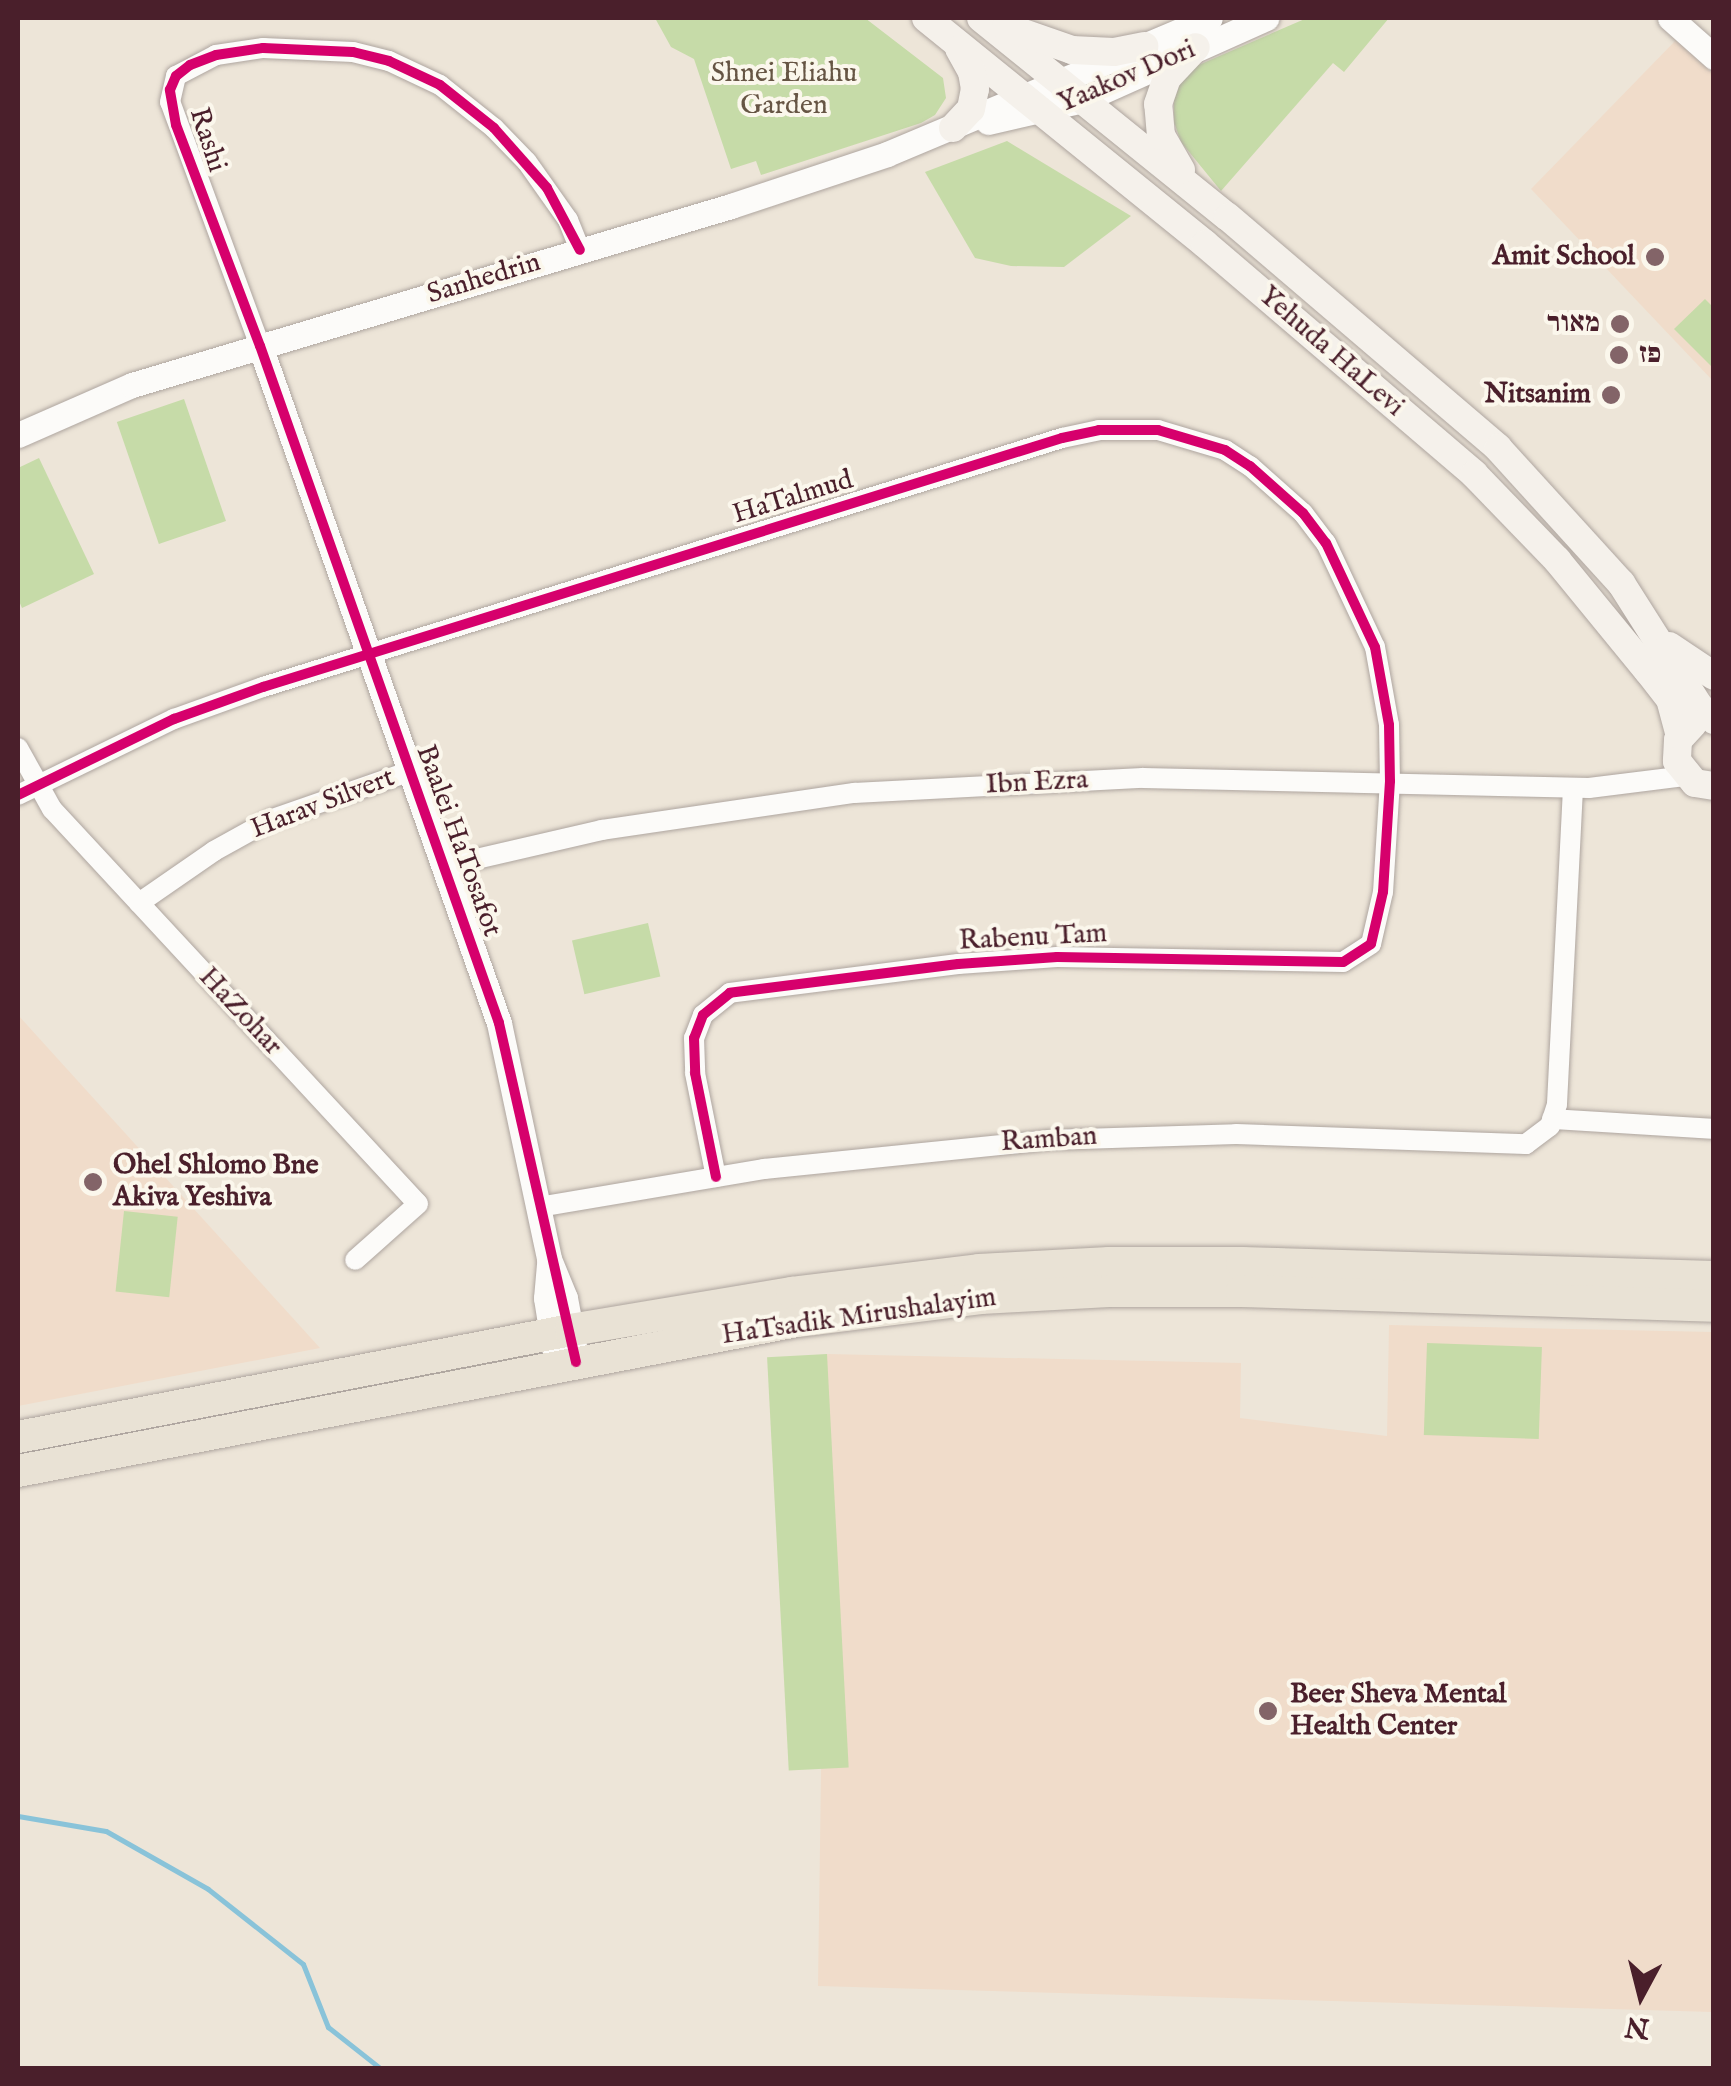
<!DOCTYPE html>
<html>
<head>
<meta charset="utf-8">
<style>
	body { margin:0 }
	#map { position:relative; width:1731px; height:2086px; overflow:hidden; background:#ede5d8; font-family:"IM FELL English","Frank Ruhl Libre",serif }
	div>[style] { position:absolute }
	.built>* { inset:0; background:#f0dcca }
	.green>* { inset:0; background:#c6dba8; transform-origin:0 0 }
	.stream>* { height:5px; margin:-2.5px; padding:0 2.5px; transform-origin:2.5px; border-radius:2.5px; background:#89c3d9 }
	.roads { filter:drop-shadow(0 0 2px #aea59f) drop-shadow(0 0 2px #aea59f) }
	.minor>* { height:20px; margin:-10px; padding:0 10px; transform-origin:10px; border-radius:10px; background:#fcfbf9 }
	.tertiary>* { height:25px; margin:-12.5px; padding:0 12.5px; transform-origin:12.5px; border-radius:12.5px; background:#fcfbf9 }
	.secondary>* { height:28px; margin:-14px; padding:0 14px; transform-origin:14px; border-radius:14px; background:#f5f1eb }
	.primary>* { height:32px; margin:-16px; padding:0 16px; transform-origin:16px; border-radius:16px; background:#e9e2d5 }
	.cycleway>* { height:10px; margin:-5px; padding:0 5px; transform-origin:5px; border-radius:5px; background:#d6006c }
	.dots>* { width:28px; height:28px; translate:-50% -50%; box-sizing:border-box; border:5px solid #fbf7ec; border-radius:50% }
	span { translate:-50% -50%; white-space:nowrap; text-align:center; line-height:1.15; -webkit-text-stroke:8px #fbf7ec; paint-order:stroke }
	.park-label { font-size:28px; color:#654 }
	.street-label { font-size:28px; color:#4a1f2b }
	.poi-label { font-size:28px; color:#4a1f2b; font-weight:700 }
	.right { translate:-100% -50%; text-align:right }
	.left { translate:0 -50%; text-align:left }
	.frame { position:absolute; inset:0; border:20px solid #4a1f2b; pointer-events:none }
	.north { position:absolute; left:1591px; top:1946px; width:100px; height:100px; -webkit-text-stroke:8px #fbf7ec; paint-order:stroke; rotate:187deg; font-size:28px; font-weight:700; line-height:40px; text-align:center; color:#4a1f2b }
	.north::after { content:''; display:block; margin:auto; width:35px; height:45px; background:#4a1f2b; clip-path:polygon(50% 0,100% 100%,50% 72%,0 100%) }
</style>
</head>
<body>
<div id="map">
	<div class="built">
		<div style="clip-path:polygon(1676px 40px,1713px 74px,1713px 381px,1531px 189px)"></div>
		<div style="clip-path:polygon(18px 1015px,320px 1348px,18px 1406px)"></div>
		<div style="clip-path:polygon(1389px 1325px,1713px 1332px,1713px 2012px,818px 1986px,827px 1354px,1241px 1363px,1240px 1418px,1387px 1436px)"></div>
	</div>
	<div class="green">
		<div style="clip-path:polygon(655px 18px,865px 18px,943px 78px,946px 98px,935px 115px,921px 123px,761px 175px,756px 161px,731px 169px,694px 59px,671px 47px)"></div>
		<div style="clip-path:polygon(1307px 18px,1389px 18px,1344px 72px,1333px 63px,1221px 191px,1181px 142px,1174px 122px,1174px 100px,1182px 78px,1194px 67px)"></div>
		<div style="clip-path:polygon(1007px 141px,1131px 216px,1064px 267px,1011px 266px,975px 258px,925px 172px)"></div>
		<div style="clip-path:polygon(1705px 299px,1713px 307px,1713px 368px,1674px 329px)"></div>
		<div style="left:184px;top:399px;width:129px;height:71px;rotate:71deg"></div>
		<div style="clip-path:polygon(39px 458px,94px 574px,22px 608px,18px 599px,18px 468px)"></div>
		<div style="left:648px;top:923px;width:55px;height:78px;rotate:77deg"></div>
		<div style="left:124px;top:1211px;width:54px;height:81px;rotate:6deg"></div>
		<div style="left:1427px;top:1343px;width:115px;height:92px;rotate:2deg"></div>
		<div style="left:827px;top:1354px;width:414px;height:60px;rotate:87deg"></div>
	</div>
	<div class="stream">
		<div style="left:18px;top:1816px;width:89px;rotate:9.7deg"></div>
		<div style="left:106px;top:1831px;width:117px;rotate:29.6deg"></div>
		<div style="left:208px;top:1889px;width:121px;rotate:38.3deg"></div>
		<div style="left:303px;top:1964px;width:68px;rotate:68.4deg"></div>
		<div style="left:328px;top:2027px;width:66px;rotate:38.3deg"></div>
	</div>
	<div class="roads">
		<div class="minor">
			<div style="left:260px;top:346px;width:260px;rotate:-110.2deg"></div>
			<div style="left:170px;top:102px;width:27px;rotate:-77deg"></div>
			<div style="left:176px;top:76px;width:45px;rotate:-27.7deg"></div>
			<div style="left:216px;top:55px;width:48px;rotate:-8.5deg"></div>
			<div style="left:263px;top:48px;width:90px;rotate:2.5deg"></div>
			<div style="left:353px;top:52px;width:37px;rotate:14deg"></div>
			<div style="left:389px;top:61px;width:56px;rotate:25.2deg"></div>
			<div style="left:440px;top:85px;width:69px;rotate:38.5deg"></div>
			<div style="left:494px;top:128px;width:47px;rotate:45.9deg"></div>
			<div style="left:527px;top:162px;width:71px;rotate:54.7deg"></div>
			<div style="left:568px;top:220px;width:32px;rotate:68deg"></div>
			<div style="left:18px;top:748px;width:70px;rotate:60.9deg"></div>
			<div style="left:52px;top:809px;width:538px;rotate:47.18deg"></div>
			<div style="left:418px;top:1204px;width:84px;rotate:138.4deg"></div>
			<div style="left:18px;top:795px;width:174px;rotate:-26deg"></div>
			<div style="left:174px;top:719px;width:95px;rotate:-19.8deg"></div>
			<div style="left:263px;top:687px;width:837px;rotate:-17.31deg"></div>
			<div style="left:1062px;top:438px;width:38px;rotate:-12deg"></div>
			<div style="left:1099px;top:430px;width:59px"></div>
			<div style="left:1158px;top:430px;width:70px;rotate:16.6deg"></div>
			<div style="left:1225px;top:450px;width:30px;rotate:33deg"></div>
			<div style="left:1250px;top:466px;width:71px;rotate:41.6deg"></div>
			<div style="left:1303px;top:513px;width:38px;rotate:53deg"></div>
			<div style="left:1326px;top:543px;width:115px;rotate:64.8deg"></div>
			<div style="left:1375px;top:647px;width:79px;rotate:79.8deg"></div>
			<div style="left:1389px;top:725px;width:56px;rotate:89deg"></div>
			<div style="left:1390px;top:781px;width:111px;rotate:93.6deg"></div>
			<div style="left:1383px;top:892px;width:53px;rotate:103deg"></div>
			<div style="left:1371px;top:944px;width:33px;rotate:147deg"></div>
			<div style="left:1343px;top:962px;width:286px;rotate:-179deg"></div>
			<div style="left:1057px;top:957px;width:99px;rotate:176deg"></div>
			<div style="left:958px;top:964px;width:230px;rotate:172.8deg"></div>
			<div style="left:730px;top:993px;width:35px;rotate:141deg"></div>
			<div style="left:703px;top:1015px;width:25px;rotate:111deg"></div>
			<div style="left:694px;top:1038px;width:35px;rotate:88deg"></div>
			<div style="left:695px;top:1073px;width:106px;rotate:78.6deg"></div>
			<div style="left:446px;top:866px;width:160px;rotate:-13deg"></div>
			<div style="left:602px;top:830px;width:255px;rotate:-8.4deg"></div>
			<div style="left:854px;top:793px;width:289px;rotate:-3deg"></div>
			<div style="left:1143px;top:778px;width:446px;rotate:1.3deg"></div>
			<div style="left:1589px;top:788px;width:98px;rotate:-7.1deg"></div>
			<div style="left:139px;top:903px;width:91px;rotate:-34.7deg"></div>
			<div style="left:214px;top:851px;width:64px;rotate:-29deg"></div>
			<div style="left:270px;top:820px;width:146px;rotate:-19.2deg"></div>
			<div style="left:1552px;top:1119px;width:162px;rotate:3.5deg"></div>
			<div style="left:539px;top:1207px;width:228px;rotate:-9.6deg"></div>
			<div style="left:764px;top:1169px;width:286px;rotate:-5.8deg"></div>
			<div style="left:1049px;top:1140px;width:187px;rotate:-1.8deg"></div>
			<div style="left:1236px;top:1134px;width:290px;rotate:2deg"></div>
			<div style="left:1526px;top:1144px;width:30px;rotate:-37deg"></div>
			<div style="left:1550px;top:1126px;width:23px;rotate:-72deg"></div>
			<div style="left:1557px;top:1104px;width:316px;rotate:-87.1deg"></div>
		</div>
		<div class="tertiary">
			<div style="left:1670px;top:18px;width:59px;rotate:41.6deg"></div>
			<div style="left:988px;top:122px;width:98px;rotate:-13deg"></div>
			<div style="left:1083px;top:100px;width:201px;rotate:-24.1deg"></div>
			<div style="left:260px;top:346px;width:718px;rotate:70.56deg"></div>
			<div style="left:499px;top:1023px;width:241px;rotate:78deg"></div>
			<div style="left:549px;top:1259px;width:42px;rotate:67.7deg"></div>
			<div style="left:565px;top:1298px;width:49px;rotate:79.4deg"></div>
			<div style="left:18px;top:435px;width:124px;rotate:-23.7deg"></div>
			<div style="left:132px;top:385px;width:625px;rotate:-16.64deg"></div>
			<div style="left:731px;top:206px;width:164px;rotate:-18.4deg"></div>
			<div style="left:887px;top:154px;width:350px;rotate:-22.8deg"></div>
			<div style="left:549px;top:1264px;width:34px;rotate:95deg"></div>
			<div style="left:546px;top:1298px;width:51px;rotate:80.9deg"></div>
		</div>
		<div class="secondary">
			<div style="left:926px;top:18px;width:359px;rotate:39deg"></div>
			<div style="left:1205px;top:244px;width:354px;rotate:40.5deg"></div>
			<div style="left:1474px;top:474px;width:120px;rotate:46deg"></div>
			<div style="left:1557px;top:560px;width:144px;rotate:50.7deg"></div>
			<div style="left:1648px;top:671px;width:36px;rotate:52deg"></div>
			<div style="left:1670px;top:699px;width:39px;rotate:75deg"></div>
			<div style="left:981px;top:18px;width:317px;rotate:38.9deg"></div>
			<div style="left:1228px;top:217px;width:355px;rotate:40.5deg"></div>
			<div style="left:1498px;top:448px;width:183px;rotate:47.7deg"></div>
			<div style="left:1621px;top:583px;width:146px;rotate:57.6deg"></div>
			<div style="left:1699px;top:706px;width:21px;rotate:43deg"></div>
			<div style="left:1006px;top:27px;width:70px;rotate:19.2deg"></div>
			<div style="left:1072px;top:50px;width:42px;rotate:2.7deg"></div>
			<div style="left:1114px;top:52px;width:31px;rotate:-11deg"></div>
			<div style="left:953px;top:128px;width:26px;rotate:-47deg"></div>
			<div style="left:971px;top:109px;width:20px;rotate:-79deg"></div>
			<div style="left:975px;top:89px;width:17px;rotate:-100deg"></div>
			<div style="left:972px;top:72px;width:26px;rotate:-119deg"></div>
			<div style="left:1181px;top:170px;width:39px;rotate:-120deg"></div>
			<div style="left:1161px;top:136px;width:32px;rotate:-95deg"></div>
			<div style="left:1158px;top:104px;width:28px;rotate:-71deg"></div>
			<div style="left:1167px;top:78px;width:42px;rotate:-46.9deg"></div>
			<div style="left:1669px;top:646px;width:54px;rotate:33.7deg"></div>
			<div style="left:1693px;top:724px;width:22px;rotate:133deg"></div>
			<div style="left:1678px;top:740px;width:21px;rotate:93deg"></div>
			<div style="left:1677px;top:761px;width:28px;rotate:51deg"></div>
			<div style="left:1695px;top:783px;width:19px;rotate:9deg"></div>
		</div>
		<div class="primary">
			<div style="left:18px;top:1437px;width:563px;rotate:-10.95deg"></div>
			<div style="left:571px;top:1330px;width:224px;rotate:-9.5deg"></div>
			<div style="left:792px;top:1293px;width:188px;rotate:-7deg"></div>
			<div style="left:979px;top:1270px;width:130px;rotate:-3.1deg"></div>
			<div style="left:1109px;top:1263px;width:133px"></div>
			<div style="left:1242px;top:1263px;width:472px;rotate:1.7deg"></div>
			<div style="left:18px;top:1471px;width:793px;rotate:-10.9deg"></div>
			<div style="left:797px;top:1321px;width:185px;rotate:-7.1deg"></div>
			<div style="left:981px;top:1298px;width:128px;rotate:-3.1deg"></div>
			<div style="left:1109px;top:1291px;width:133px"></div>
			<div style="left:1242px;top:1291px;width:472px;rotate:1.8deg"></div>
		</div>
	</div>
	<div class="cycleway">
		<div style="left:18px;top:795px;width:174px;rotate:-26deg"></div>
		<div style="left:174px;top:719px;width:95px;rotate:-19.8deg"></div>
		<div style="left:263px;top:687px;width:837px;rotate:-17.31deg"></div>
		<div style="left:1062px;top:438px;width:38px;rotate:-12deg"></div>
		<div style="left:1099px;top:430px;width:59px"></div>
		<div style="left:1158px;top:430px;width:70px;rotate:16.6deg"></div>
		<div style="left:1225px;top:450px;width:30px;rotate:33deg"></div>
		<div style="left:1250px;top:466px;width:71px;rotate:41.6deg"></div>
		<div style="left:1303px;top:513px;width:38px;rotate:53deg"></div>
		<div style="left:1326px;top:543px;width:115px;rotate:64.8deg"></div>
		<div style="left:1375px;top:647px;width:79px;rotate:79.8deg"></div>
		<div style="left:1389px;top:725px;width:56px;rotate:89deg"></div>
		<div style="left:1390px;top:781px;width:111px;rotate:93.6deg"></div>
		<div style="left:1383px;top:892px;width:53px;rotate:103deg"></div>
		<div style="left:1371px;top:944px;width:33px;rotate:147deg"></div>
		<div style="left:1343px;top:962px;width:286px;rotate:-179deg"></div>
		<div style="left:1057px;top:957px;width:99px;rotate:176deg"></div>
		<div style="left:958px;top:964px;width:230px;rotate:172.8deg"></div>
		<div style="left:730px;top:993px;width:35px;rotate:141deg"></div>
		<div style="left:703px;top:1015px;width:25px;rotate:111deg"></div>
		<div style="left:694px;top:1038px;width:35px;rotate:88deg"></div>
		<div style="left:695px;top:1073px;width:106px;rotate:78.6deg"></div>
		<div style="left:576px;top:1362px;width:348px;rotate:-102.8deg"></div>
		<div style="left:499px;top:1023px;width:718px;rotate:-109.44deg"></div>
		<div style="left:260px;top:346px;width:236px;rotate:-110.8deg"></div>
		<div style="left:176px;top:125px;width:36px;rotate:-100deg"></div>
		<div style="left:170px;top:90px;width:15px;rotate:-67deg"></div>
		<div style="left:176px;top:76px;width:18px;rotate:-38deg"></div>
		<div style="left:190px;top:65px;width:28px;rotate:-21deg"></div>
		<div style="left:216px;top:55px;width:48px;rotate:-8.5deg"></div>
		<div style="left:263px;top:48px;width:90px;rotate:2.5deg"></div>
		<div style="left:353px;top:52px;width:37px;rotate:14deg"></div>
		<div style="left:389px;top:61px;width:56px;rotate:25.2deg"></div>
		<div style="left:440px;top:85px;width:69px;rotate:38.5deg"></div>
		<div style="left:494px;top:128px;width:80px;rotate:48.5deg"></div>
		<div style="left:547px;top:188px;width:70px;rotate:62deg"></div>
	</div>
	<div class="dots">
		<div style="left:1655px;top:257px;background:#836468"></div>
		<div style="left:1620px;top:324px;background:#836468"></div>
		<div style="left:1619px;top:355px;background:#836468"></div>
		<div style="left:1611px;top:395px;background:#836468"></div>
		<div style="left:93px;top:1182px;background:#836468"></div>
		<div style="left:1268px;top:1711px;background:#836468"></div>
	</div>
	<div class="park-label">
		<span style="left:784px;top:90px">Shnei Eliahu<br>Garden</span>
	</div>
	<div class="street-label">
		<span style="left:1127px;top:77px;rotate:-23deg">Yaakov Dori</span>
		<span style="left:207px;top:140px;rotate:72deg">Rashi</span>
		<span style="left:484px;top:279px;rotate:-17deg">Sanhedrin</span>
		<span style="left:1331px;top:352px;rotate:41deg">Yehuda HaLevi</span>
		<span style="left:793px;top:498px;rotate:-17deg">HaTalmud</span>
		<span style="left:1037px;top:783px;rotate:-3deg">Ibn Ezra</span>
		<span style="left:323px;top:804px;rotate:-21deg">Harav Silvert</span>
		<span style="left:458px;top:841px;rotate:70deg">Baalei HaTosafot</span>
		<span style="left:1033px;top:938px;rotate:-3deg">Rabenu Tam</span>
		<span style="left:240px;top:1012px;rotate:47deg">HaZohar</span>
		<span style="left:1049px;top:1140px;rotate:-4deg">Ramban</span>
		<span style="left:859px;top:1317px;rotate:-8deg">HaTsadik Mirushalayim</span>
	</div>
	<div class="poi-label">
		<span class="right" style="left:1635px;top:257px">Amit School</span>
		<span class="right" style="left:1600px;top:324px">מאור</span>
		<span class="left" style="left:1639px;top:355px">פז</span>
		<span class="right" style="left:1591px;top:395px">Nitsanim</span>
		<span class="left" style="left:113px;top:1182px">Ohel Shlomo Bne<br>Akiva Yeshiva</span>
		<span class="left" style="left:1290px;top:1711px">Beer Sheva Mental<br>Health Center</span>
	</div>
	<div class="frame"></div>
	<div class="north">N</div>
</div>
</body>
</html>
